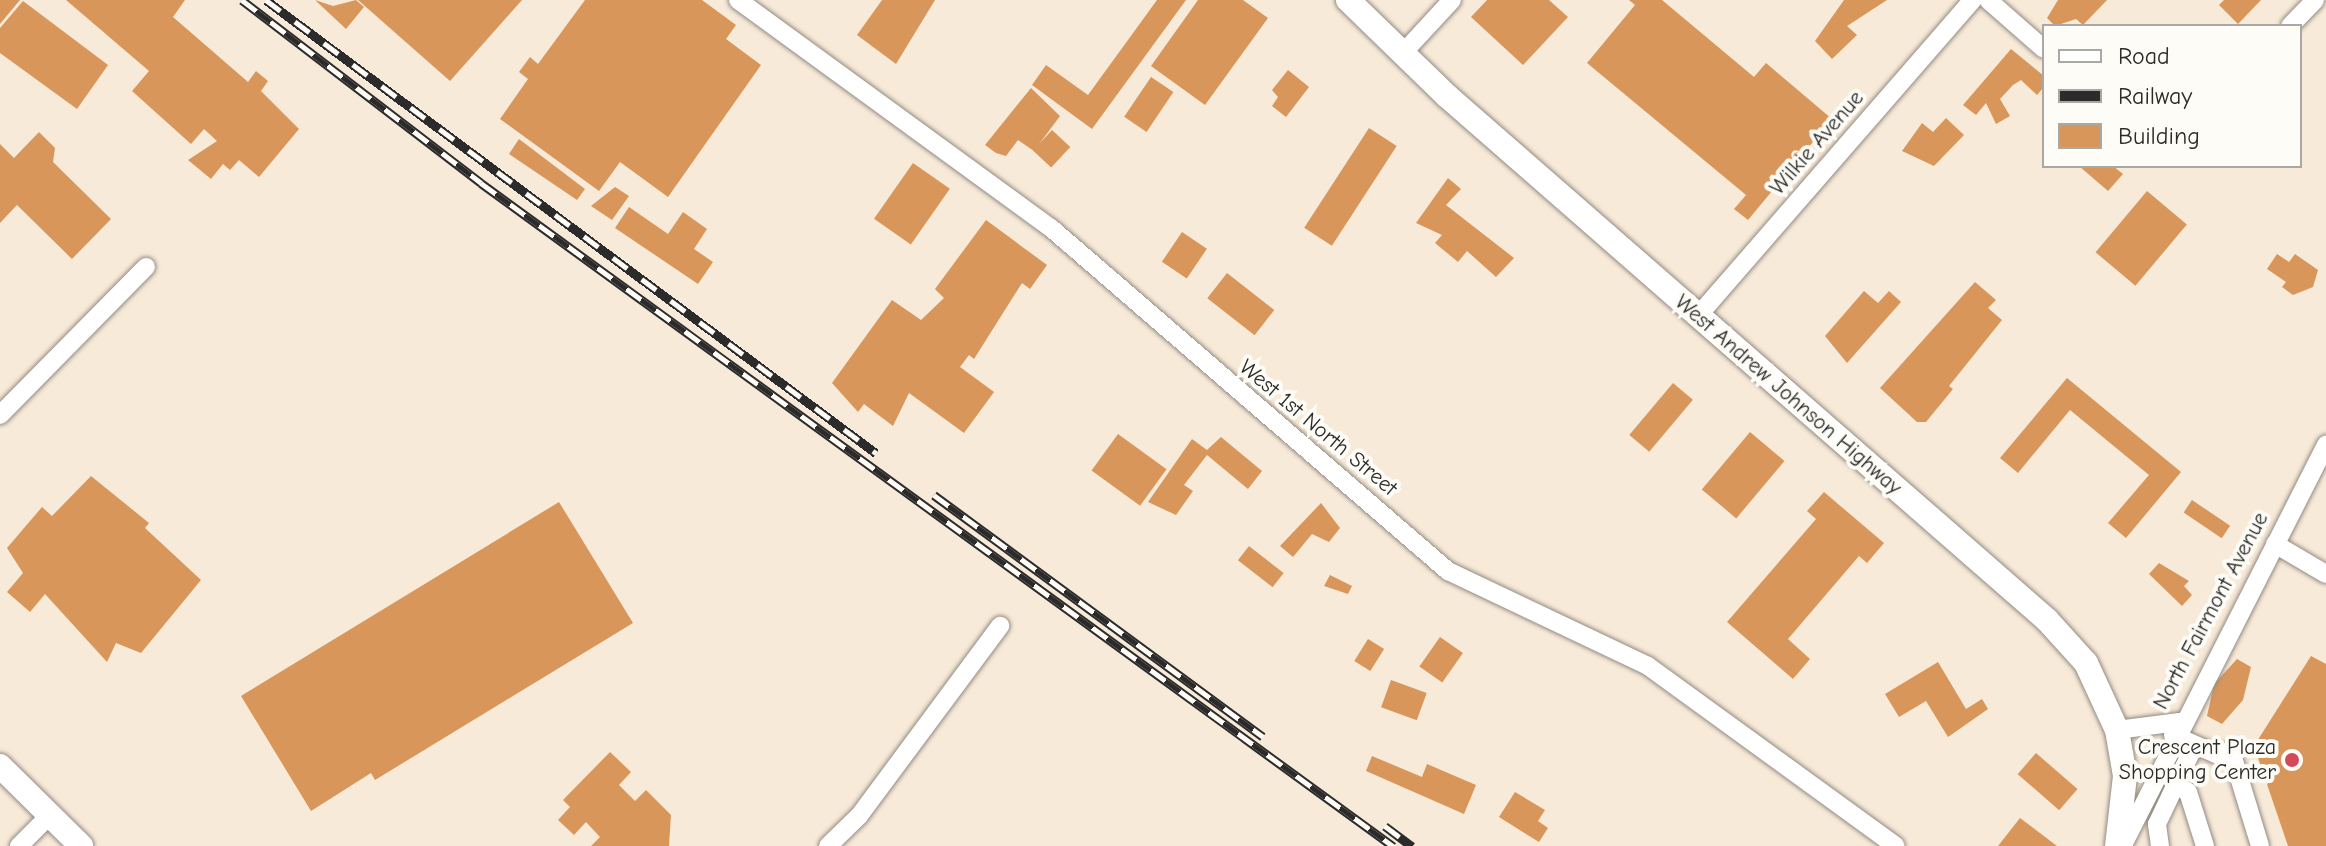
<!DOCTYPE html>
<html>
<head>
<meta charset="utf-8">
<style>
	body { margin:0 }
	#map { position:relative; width:2326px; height:846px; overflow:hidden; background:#f8ead8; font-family:"Comic Neue",sans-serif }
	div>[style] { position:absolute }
	.building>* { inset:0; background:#d8965b; transform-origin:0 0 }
	.roads { filter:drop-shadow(0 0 2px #928a82) drop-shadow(0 0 2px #928a82) }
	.minor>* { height:18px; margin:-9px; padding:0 9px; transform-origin:9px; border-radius:9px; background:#fff }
	.major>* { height:24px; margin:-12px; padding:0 12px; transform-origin:12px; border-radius:12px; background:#fff }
	.rail>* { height:9px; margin-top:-4.5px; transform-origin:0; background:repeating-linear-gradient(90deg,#fdfcf7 0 18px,#2b2b2b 0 36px); box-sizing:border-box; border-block:2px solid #2b2b2b }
	.dots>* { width:22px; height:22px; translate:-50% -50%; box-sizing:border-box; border:4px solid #fdfcf7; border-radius:50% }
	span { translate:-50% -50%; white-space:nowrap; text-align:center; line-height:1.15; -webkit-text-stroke:8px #fdfcf7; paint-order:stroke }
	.street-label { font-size:22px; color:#2b2b2b }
	.poi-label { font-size:22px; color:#2b2b2b }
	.right { translate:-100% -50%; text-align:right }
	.legend { position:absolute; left:2042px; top:24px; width:260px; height:144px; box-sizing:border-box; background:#fdfcf7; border:2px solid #a9a8a5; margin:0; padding:10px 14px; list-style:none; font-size:24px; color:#2b2b2b }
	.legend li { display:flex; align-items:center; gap:16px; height:40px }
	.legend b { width:40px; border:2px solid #a9a8a5 }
</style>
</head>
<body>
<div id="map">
	<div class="building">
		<div style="clip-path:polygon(0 0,20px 0,0 24px)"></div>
		<div style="clip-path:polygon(66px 0,185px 0,173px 17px,248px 82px,256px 71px,268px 81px,261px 91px,299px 129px,259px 177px,239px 160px,230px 170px,223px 164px,211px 179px,188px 160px,217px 141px,204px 129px,191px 144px,132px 91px,149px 71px)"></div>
		<div style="clip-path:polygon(315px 0,333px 6px,356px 0,364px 7px,346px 29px)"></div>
		<div style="clip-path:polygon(358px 0,522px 0,450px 81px)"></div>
		<div style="clip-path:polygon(585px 0,702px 0,736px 25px,726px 39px,761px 65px,668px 197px,620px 162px,599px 191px,500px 119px,528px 79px,519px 72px,530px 57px,538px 64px)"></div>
		<div style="clip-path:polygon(882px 0,935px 0,896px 64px,857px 35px)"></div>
		<div style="clip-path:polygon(1157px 0,1186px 0,1092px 129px,1032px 85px,1046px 65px,1088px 95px)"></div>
		<div style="clip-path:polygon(1198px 0,1243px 0,1268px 18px,1205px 105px,1151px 66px)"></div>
		<div style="clip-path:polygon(1487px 0,1549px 0,1568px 17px,1523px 65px,1471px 17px)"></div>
		<div style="clip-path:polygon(1629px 0,1662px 0,1754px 77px,1766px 63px,1832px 119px,1748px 220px,1734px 209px,1746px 195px,1587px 63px,1635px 5px)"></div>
		<div style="clip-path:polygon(1844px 0,1887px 0,1847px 26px,1857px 35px,1832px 59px,1815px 41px)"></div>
		<div style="clip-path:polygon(2058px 0,2107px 0,2083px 25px,2076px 19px,2055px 26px,2047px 18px)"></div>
		<div style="clip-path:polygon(2224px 0,2261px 0,2238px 24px,2219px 5px)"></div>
		<div style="clip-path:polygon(23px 1px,108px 65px,77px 109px,0 53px,0 28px)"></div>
		<div style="clip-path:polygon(2011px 49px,2044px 76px,2044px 87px,2037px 95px,2021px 80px,2013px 85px,2000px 99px,2010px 116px,1996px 124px,1986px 103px,1976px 115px,1963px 105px)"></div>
		<div style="clip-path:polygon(1288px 70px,1309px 87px,1286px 117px,1272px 106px,1278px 97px,1272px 90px)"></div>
		<div style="left:1151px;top:77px;width:27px;height:48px;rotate:34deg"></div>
		<div style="clip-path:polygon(1031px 88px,1060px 116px,1034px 151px,1018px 140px,1006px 156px,996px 153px,985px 145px)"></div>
		<div style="clip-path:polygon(1946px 118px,1964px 135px,1934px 166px,1902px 151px,1922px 123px,1933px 132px)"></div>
		<div style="left:1369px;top:128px;width:33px;height:119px;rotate:33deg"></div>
		<div style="left:1052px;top:130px;width:25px;height:28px;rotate:43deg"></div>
		<div style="clip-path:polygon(39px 132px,55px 148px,53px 162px,111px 219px,72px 259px,17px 205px,0 223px,0 144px,14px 158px)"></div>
		<div style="clip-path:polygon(519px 139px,585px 189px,577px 200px,509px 154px)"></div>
		<div style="left:913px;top:163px;width:45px;height:68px;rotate:35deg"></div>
		<div style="clip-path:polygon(2079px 166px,2113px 166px,2123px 174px,2108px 191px)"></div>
		<div style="clip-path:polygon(1448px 178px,1461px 189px,1446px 205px,1514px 258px,1496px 277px,1467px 251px,1458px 262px,1435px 243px,1442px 235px,1416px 223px)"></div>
		<div style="clip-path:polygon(615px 187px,629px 196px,612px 220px,591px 206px)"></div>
		<div style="left:2147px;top:191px;width:52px;height:80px;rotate:40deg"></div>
		<div style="clip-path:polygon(629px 207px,668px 234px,683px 212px,707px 229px,694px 249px,713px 262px,698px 284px,615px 228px)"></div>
		<div style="clip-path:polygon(986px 220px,1047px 265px,1030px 289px,1022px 283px,974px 359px,969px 355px,960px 367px,994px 392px,964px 433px,909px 393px,893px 426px,864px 404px,858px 412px,832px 383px,892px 300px,921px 320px,944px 298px,935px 289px)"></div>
		<div style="left:1182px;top:232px;width:30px;height:36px;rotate:34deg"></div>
		<div style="clip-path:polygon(2277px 254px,2289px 262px,2295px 254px,2318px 270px,2313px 287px,2293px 295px,2282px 287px,2286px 282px,2267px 269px)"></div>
		<div style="left:1227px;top:273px;width:60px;height:32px;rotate:38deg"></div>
		<div style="clip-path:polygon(1975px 282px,1996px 300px,1988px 308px,2002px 320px,1949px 386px,1953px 389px,1926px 422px,1917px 422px,1880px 388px)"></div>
		<div style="clip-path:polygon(1864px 291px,1878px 303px,1889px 291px,1901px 302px,1847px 363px,1825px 336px)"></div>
		<div style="clip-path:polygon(2067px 378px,2181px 472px,2126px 538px,2108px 523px,2149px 475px,2070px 410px,2018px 473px,2000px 458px)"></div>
		<div style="left:1673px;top:383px;width:26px;height:68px;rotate:40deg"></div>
		<div style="left:1750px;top:432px;width:45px;height:75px;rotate:40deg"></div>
		<div style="left:1118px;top:434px;width:60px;height:45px;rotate:36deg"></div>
		<div style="clip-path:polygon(1221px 437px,1262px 471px,1248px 489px,1207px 455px,1184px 485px,1193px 491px,1176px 515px,1148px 502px,1192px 439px,1207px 450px)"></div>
		<div style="clip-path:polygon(91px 476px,149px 523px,145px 528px,201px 580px,141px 653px,116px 643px,107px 662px,45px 594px,30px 612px,7px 592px,23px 573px,7px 548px,42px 507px,52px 516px)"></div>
		<div style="clip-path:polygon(1824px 492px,1884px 543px,1867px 563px,1859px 556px,1788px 639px,1810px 659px,1793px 679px,1727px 622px,1816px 519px,1807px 511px)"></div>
		<div style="left:2192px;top:500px;width:46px;height:15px;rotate:34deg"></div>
		<div style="clip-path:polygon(559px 502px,633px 623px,375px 780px,371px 773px,311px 811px,241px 696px)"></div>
		<div style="clip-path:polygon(1321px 503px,1340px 528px,1329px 542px,1312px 534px,1293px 557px,1280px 546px)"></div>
		<div style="left:1249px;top:546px;width:44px;height:18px;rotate:38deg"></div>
		<div style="clip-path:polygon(2159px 563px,2189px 581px,2184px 586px,2192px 595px,2182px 606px,2149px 574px)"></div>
		<div style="clip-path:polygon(1330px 575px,1352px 586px,1348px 594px,1324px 586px)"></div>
		<div style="left:1440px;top:637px;width:28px;height:36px;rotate:35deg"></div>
		<div style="left:1368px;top:639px;width:19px;height:26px;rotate:32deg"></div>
		<div style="clip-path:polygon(2311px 656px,2326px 664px,2326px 846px,2288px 846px,2254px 746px)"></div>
		<div style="clip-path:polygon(2237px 659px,2251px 667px,2243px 700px,2222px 724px,2207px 716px,2214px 684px)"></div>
		<div style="clip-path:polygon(1938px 662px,1966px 709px,1982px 699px,1988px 709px,1948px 737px,1926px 701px,1899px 717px,1885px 694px)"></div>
		<div style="left:1391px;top:680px;width:38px;height:29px;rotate:20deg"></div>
		<div style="clip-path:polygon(610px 752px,631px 772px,619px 785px,635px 801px,646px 790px,671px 815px,669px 846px,591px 846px,600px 837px,586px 822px,574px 835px,558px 820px,570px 807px,563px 800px)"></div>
		<div style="left:2036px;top:753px;width:55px;height:28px;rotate:41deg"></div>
		<div style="clip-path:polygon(1372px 756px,1422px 777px,1427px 764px,1476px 785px,1464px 814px,1366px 771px)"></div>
		<div style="clip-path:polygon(1515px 792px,1545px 810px,1538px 821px,1548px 828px,1539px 842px,1499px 817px)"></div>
		<div style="clip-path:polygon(2020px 818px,2057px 846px,1998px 846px)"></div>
	</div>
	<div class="roads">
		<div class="minor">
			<div style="left:738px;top:0;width:387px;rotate:36.1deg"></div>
			<div style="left:1051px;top:228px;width:525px;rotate:40.83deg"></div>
			<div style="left:1448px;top:571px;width:221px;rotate:25.4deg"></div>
			<div style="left:1648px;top:666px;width:306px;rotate:36deg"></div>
			<div style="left:1988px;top:0;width:74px;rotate:41.2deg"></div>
			<div style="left:2290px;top:26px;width:36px;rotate:-46deg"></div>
			<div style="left:1403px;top:53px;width:72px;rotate:-47.2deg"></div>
			<div style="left:1697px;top:317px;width:420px;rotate:-49deg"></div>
			<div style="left:0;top:415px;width:208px;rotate:-45.4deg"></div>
			<div style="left:2275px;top:544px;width:59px;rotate:30.5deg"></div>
			<div style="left:2117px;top:730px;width:63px;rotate:-7.4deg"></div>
			<div style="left:2173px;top:735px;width:47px;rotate:23.8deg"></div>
			<div style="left:2216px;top:754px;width:15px;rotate:-11deg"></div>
			<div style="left:2231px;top:751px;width:99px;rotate:73deg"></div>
			<div style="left:2176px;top:784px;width:14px;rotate:34deg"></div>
			<div style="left:2188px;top:792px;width:57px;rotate:72.5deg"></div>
			<div style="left:2123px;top:845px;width:449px;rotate:-63.1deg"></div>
			<div style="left:19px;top:846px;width:44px;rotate:-45deg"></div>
			<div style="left:828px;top:846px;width:43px;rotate:-44.1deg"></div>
			<div style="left:859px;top:816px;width:237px;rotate:-53.4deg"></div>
			<div style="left:2160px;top:846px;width:22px;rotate:-98deg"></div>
			<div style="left:2157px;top:824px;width:86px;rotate:-64.6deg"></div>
		</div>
		<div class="major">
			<div style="left:1348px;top:0;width:138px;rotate:44.1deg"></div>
			<div style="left:1447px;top:96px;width:797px;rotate:41.13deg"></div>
			<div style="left:2047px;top:620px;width:58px;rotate:47.8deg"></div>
			<div style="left:2086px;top:663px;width:74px;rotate:65.2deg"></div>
			<div style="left:2117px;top:730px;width:47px;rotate:80.1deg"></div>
			<div style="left:2125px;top:776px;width:70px;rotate:96.5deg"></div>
			<div style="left:0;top:766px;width:114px;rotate:44.6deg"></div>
		</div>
	</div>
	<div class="rail">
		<div style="left:242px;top:0;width:301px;rotate:37.4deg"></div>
		<div style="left:481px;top:183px;width:1128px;rotate:36.02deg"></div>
		<div style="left:266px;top:0;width:760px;rotate:36.6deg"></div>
		<div style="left:934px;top:495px;width:408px;rotate:36.3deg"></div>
		<div style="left:1385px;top:826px;width:34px;rotate:37deg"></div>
	</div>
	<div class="dots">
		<div style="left:2292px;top:760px;background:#d1495b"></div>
	</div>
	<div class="street-label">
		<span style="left:1817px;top:143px;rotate:-49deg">Wilkie Avenue</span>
		<span style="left:1788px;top:395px;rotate:41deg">West Andrew Johnson Highway</span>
		<span style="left:1318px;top:428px;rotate:40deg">West 1st North Street</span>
		<span style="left:2211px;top:611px;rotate:-62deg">North Fairmont Avenue</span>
	</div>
	<div class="poi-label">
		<span class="right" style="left:2276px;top:760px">Crescent Plaza<br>Shopping Center</span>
	</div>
	<ul class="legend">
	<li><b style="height:10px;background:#fff"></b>Road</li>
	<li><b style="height:10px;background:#2b2b2b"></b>Railway</li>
	<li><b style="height:22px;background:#d8965b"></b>Building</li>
	</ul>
</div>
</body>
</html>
